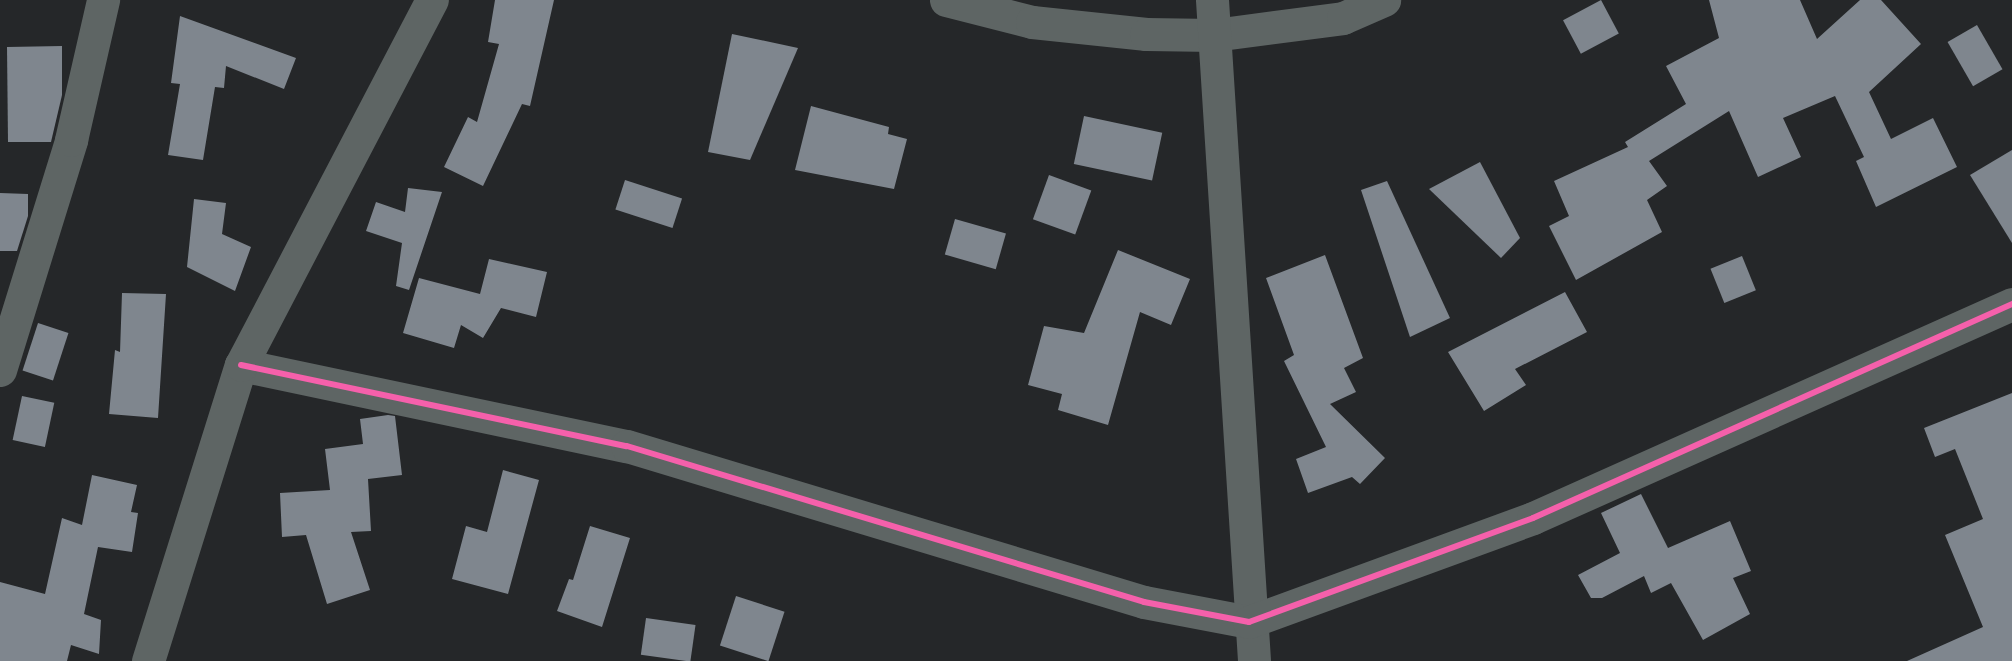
<!DOCTYPE html>
<html>
<head>
<meta charset="utf-8">
<style>
	body { margin:0 }
	#map { position:relative; width:2012px; height:661px; overflow:hidden; background:#252729; font-family:Literata,serif }
	div>[style] { position:absolute }
	.building>* { inset:0; background:#7f868e; transform-origin:0 0 }
	.street>* { height:33px; margin:-16.5px; padding:0 16.5px; transform-origin:16.5px; border-radius:16.5px; background:#5e6564 }
	.cycleway>* { height:6px; margin:-3px; padding:0 3px; transform-origin:3px; border-radius:3px; background:#f560ab }
	span { translate:-50% -50%; white-space:nowrap; text-align:center; line-height:1.15; -webkit-text-stroke:6px #1b1f20; paint-order:stroke }
</style>
</head>
<body>
<div id="map">
	<div class="building">
		<div style="clip-path:polygon(495px 0,554px 0,530px 106px,522px 104px,483px 186px,444px 167px,468px 117px,477px 122px,499px 44px,488px 42px)"></div>
		<div style="left:1601px;top:0;width:38px;height:43px;rotate:62deg"></div>
		<div style="clip-path:polygon(1709px 0,1800px 0,1817px 39px,1860px 0,1881px 0,1921px 44px,1869px 92px,1891px 139px,1933px 118px,1957px 167px,1876px 207px,1856px 161px,1864px 157px,1835px 96px,1783px 118px,1801px 157px,1758px 177px,1729px 111px,1649px 161px,1667px 186px,1647px 200px,1662px 232px,1576px 280px,1549px 226px,1569px 216px,1554px 181px,1628px 147px,1625px 142px,1686px 104px,1666px 66px,1719px 38px)"></div>
		<div style="clip-path:polygon(180px 16px,296px 58px,284px 89px,226px 66px,224px 88px,215px 87px,203px 160px,168px 155px,180px 84px,171px 83px)"></div>
		<div style="left:1977px;top:25px;width:51px;height:34px;rotate:60deg"></div>
		<div style="clip-path:polygon(732px 34px,798px 48px,750px 160px,708px 152px)"></div>
		<div style="clip-path:polygon(62px 46px,62px 95px,51px 142px,8px 142px,7px 47px)"></div>
		<div style="clip-path:polygon(811px 106px,889px 127px,888px 134px,907px 139px,894px 189px,795px 170px)"></div>
		<div style="left:1084px;top:116px;width:80px;height:49px;rotate:12deg"></div>
		<div style="clip-path:polygon(2012px 150px,2012px 243px,1970px 175px)"></div>
		<div style="clip-path:polygon(1480px 162px,1520px 238px,1501px 258px,1429px 189px)"></div>
		<div style="left:1049px;top:175px;width:45px;height:47px;rotate:20deg"></div>
		<div style="left:625px;top:180px;width:60px;height:31px;rotate:18deg"></div>
		<div style="clip-path:polygon(1387px 181px,1450px 318px,1410px 337px,1361px 190px)"></div>
		<div style="clip-path:polygon(408px 188px,442px 192px,409px 290px,396px 286px,402px 243px,366px 231px,376px 202px,405px 212px)"></div>
		<div style="clip-path:polygon(0 193px,28px 194px,28px 216px,17px 251px,0 251px)"></div>
		<div style="clip-path:polygon(194px 199px,226px 203px,222px 234px,251px 247px,235px 291px,187px 267px)"></div>
		<div style="left:955px;top:219px;width:53px;height:37px;rotate:16deg"></div>
		<div style="clip-path:polygon(1118px 250px,1190px 279px,1171px 325px,1140px 312px,1108px 425px,1058px 410px,1062px 394px,1028px 385px,1044px 326px,1084px 333px)"></div>
		<div style="clip-path:polygon(1325px 255px,1363px 358px,1344px 368px,1356px 392px,1330px 404px,1385px 458px,1360px 484px,1352px 477px,1308px 493px,1296px 459px,1326px 447px,1284px 361px,1294px 355px,1266px 278px)"></div>
		<div style="left:1742px;top:256px;width:37px;height:34px;rotate:68deg"></div>
		<div style="clip-path:polygon(489px 259px,547px 272px,536px 317px,501px 308px,483px 338px,461px 325px,454px 348px,403px 333px,419px 278px,480px 294px)"></div>
		<div style="clip-path:polygon(1565px 292px,1587px 332px,1515px 369px,1526px 385px,1484px 411px,1448px 352px)"></div>
		<div style="clip-path:polygon(122px 293px,166px 294px,158px 418px,109px 414px,115px 350px,120px 352px)"></div>
		<div style="left:38px;top:323px;width:32px;height:50px;rotate:18deg"></div>
		<div style="clip-path:polygon(2012px 393px,2012px 661px,1907px 661px,1983px 627px,1945px 535px,1983px 519px,1955px 449px,1935px 457px,1924px 428px)"></div>
		<div style="left:22px;top:396px;width:33px;height:45px;rotate:12deg"></div>
		<div style="clip-path:polygon(388px 415px,395px 416px,402px 475px,368px 479px,371px 531px,351px 532px,370px 590px,327px 604px,306px 535px,282px 537px,280px 493px,330px 490px,325px 449px,363px 444px,360px 419px)"></div>
		<div style="clip-path:polygon(503px 470px,539px 480px,508px 594px,452px 579px,466px 526px,487px 532px)"></div>
		<div style="clip-path:polygon(92px 475px,137px 485px,131px 512px,138px 513px,132px 552px,98px 547px,84px 614px,101px 620px,99px 654px,71px 645px,67px 661px,0 661px,0 582px,45px 594px,62px 518px,82px 525px)"></div>
		<div style="clip-path:polygon(1641px 494px,1668px 548px,1730px 521px,1751px 571px,1733px 578px,1750px 614px,1703px 640px,1671px 583px,1651px 593px,1644px 576px,1602px 598px,1591px 598px,1578px 575px,1620px 553px,1601px 513px)"></div>
		<div style="clip-path:polygon(590px 526px,630px 538px,602px 627px,557px 611px,569px 579px,573px 580px)"></div>
		<div style="left:736px;top:596px;width:51px;height:52px;rotate:18deg"></div>
		<div style="left:646px;top:618px;width:50px;height:37px;rotate:8deg"></div>
	</div>
	<div class="street">
		<div style="left:946px;top:0;width:89px;rotate:14.3deg"></div>
		<div style="left:1032px;top:22px;width:115px;rotate:6deg"></div>
		<div style="left:1146px;top:34px;width:68px;rotate:0.8deg"></div>
		<div style="left:1214px;top:35px;width:130px;rotate:-7.5deg"></div>
		<div style="left:1343px;top:18px;width:45px;rotate:-23.7deg"></div>
		<div style="left:1212px;top:0;width:662px;rotate:86.36deg"></div>
		<div style="left:241px;top:365px;width:394px;rotate:11.9deg"></div>
		<div style="left:627px;top:446px;width:540px;rotate:16.79deg"></div>
		<div style="left:1144px;top:602px;width:107px;rotate:10.8deg"></div>
		<div style="left:1249px;top:622px;width:302px;rotate:-20.1deg"></div>
		<div style="left:1533px;top:518px;width:525px;rotate:-24.07deg"></div>
		<div style="left:0;top:370px;width:241px;rotate:-72.8deg"></div>
		<div style="left:71px;top:140px;width:144px;rotate:-77.1deg"></div>
		<div style="left:148px;top:661px;width:310px;rotate:-72.6deg"></div>
		<div style="left:241px;top:365px;width:412px;rotate:-62.4deg"></div>
	</div>
	<div class="cycleway">
		<div style="left:241px;top:365px;width:394px;rotate:11.9deg"></div>
		<div style="left:627px;top:446px;width:540px;rotate:16.79deg"></div>
		<div style="left:1144px;top:602px;width:107px;rotate:10.8deg"></div>
		<div style="left:1249px;top:622px;width:302px;rotate:-20.1deg"></div>
		<div style="left:1533px;top:518px;width:525px;rotate:-24.07deg"></div>
	</div>
</div>
</body>
</html>
